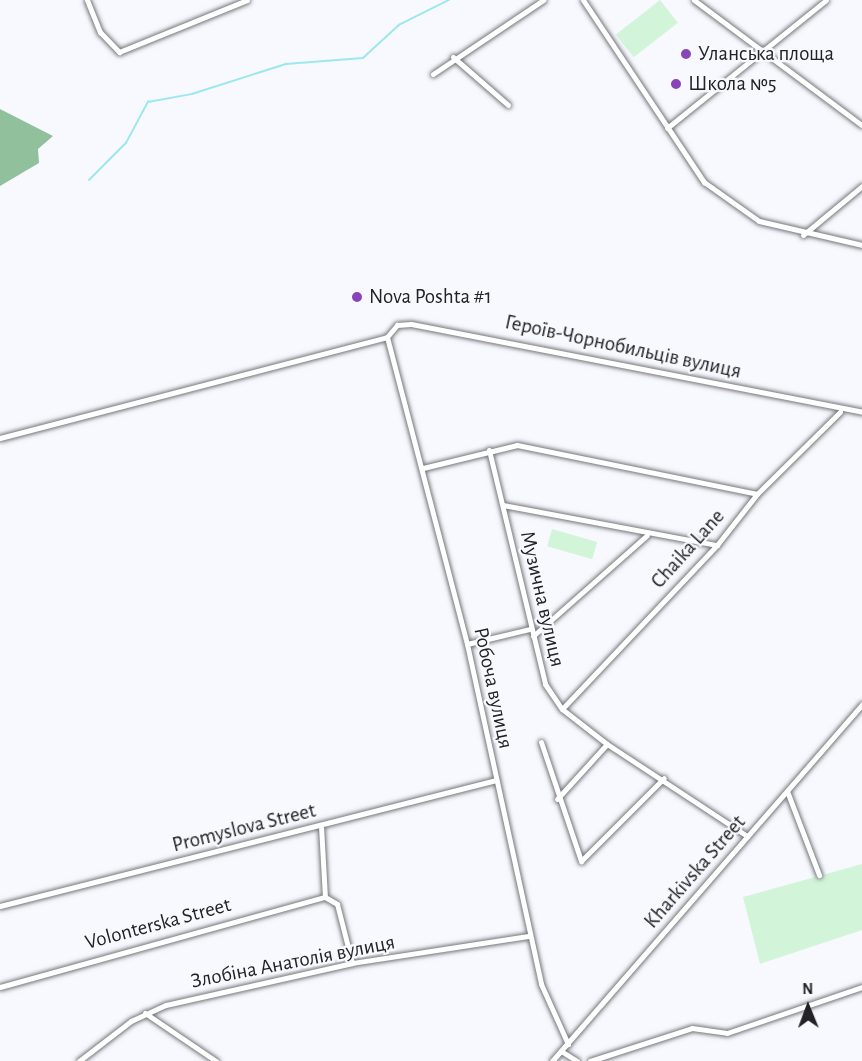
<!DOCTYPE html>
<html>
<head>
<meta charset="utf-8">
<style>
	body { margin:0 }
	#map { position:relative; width:862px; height:1061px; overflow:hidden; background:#f7f9fe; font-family:"Alegreya Sans",sans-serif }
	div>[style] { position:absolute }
	.green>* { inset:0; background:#d2f5da; transform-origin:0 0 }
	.forest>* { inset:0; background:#90c19c }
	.stream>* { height:1.5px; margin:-0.75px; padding:0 0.75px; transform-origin:0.75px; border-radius:0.75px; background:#9de7f0 }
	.roads { filter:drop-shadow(0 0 2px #76777b) drop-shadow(0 0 2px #76777b) }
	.minor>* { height:5px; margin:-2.5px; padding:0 2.5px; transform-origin:2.5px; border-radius:2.5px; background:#fff }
	.dots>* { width:16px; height:16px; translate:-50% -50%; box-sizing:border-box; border:3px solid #f7f9fe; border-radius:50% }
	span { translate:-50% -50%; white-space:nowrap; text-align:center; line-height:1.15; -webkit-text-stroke:4.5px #f7f9fe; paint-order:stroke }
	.poi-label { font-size:21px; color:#232325 }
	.left { translate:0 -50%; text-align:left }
	.street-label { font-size:21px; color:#232325 }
	.north { position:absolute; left:778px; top:977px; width:60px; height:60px; -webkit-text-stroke:4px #f7f9fe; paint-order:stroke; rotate:359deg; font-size:16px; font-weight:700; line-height:24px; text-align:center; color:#232325 }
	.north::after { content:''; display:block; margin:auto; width:21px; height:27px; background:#232325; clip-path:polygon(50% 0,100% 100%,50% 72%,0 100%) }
</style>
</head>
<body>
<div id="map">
	<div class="green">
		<div style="left:660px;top:0;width:29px;height:56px;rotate:52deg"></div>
		<div style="left:552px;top:529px;width:47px;height:18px;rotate:16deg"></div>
		<div style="clip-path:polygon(862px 864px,862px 930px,760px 964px,743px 897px)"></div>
	</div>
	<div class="forest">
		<div style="clip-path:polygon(0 109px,53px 136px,38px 149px,39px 163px,0 186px)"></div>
	</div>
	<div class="stream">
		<div style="left:89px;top:180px;width:52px;rotate:-45deg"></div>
		<div style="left:126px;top:143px;width:47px;rotate:-61.8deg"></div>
		<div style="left:148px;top:102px;width:45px;rotate:-10.3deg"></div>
		<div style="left:192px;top:94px;width:99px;rotate:-17.7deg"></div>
		<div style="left:286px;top:64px;width:77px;rotate:-4.5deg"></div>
		<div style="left:363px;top:58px;width:49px;rotate:-42.5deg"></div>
		<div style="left:399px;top:25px;width:56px;rotate:-26.6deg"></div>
	</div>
	<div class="roads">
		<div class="minor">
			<div style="left:87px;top:0;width:35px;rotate:68deg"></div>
			<div style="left:100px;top:32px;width:28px;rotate:46deg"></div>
			<div style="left:119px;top:52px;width:138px;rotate:-22.1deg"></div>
			<div style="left:583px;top:0;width:219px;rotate:56.4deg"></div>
			<div style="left:704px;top:182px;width:67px;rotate:35.3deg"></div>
			<div style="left:759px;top:221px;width:106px;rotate:13.1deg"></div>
			<div style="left:694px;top:0;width:209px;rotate:36.7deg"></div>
			<div style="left:453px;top:57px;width:73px;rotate:41.1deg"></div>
			<div style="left:433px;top:74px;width:133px;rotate:-33.9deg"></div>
			<div style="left:667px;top:128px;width:204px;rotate:-38.8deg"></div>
			<div style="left:803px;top:235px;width:77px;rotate:-39.7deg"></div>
			<div style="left:387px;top:337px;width:317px;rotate:75.4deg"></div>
			<div style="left:467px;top:644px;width:348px;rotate:77.7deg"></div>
			<div style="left:541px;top:984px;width:66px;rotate:65.8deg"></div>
			<div style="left:0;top:438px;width:400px;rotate:-14.6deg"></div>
			<div style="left:387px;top:337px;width:16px;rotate:-50deg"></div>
			<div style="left:397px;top:325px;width:14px;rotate:-4deg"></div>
			<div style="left:411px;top:324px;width:460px;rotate:11deg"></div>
			<div style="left:489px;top:450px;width:241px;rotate:76.5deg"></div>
			<div style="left:545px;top:684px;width:30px;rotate:56deg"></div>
			<div style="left:562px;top:709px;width:57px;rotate:37.9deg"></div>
			<div style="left:607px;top:744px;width:168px;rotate:33.3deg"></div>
			<div style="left:423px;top:468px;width:97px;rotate:-13.7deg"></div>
			<div style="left:517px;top:445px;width:245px;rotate:11.5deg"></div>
			<div style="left:503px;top:505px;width:218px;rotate:10.6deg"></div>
			<div style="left:533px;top:636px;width:152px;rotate:-41.5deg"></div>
			<div style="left:467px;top:644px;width:65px;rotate:-13.4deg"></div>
			<div style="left:562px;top:709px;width:226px;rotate:-46.6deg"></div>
			<div style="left:717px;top:545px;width:65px;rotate:-51.9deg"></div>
			<div style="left:757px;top:494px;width:117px;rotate:-44.7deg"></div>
			<div style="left:541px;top:742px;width:126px;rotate:71.4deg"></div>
			<div style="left:581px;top:861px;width:117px;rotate:-45deg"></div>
			<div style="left:787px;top:791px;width:90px;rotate:69.1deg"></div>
			<div style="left:557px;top:799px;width:74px;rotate:-47.7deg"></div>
			<div style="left:321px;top:826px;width:71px;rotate:86.8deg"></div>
			<div style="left:325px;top:897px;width:14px;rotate:30deg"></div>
			<div style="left:337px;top:904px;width:61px;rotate:75.7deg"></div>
			<div style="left:0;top:906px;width:512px;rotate:-14.25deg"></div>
			<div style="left:0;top:987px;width:337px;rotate:-15.5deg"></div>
			<div style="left:145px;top:1013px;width:86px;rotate:34.1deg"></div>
			<div style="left:561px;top:1051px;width:19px;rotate:32deg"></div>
			<div style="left:79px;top:1061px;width:66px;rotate:-37.6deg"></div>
			<div style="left:131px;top:1021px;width:38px;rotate:-25deg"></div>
			<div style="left:166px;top:1005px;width:191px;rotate:-12.7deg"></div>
			<div style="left:352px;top:963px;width:179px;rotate:-8.7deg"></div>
			<div style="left:552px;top:1061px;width:473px;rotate:-49deg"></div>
			<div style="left:590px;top:1061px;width:107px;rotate:-17.9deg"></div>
			<div style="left:692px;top:1028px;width:35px;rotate:8deg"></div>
			<div style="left:727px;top:1033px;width:143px;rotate:-18.8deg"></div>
		</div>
	</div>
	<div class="dots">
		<div style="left:686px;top:54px;background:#8845b9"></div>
		<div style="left:676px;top:84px;background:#8845b9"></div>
		<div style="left:357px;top:297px;background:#8845b9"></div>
	</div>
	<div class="poi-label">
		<span class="left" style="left:698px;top:54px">Уланська площа</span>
		<span class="left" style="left:688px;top:84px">Школа №5</span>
		<span class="left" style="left:369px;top:297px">Nova Poshta #1</span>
	</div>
	<div class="street-label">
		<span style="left:623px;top:347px;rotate:12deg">Героїв-Чорнобильців вулиця</span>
		<span style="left:688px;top:549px;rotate:-48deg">Chaika Lane</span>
		<span style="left:542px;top:599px;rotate:77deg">Музична вулиця</span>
		<span style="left:493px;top:688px;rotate:78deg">Робоча вулиця</span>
		<span style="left:244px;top:828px;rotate:-14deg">Promyslova Street</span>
		<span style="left:695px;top:872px;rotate:-49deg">Kharkivska Street</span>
		<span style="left:158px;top:924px;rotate:-15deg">Volonterska Street</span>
		<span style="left:293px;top:962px;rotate:-11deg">Злобіна Анатолія вулиця</span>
	</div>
	<div class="north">N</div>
</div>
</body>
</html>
